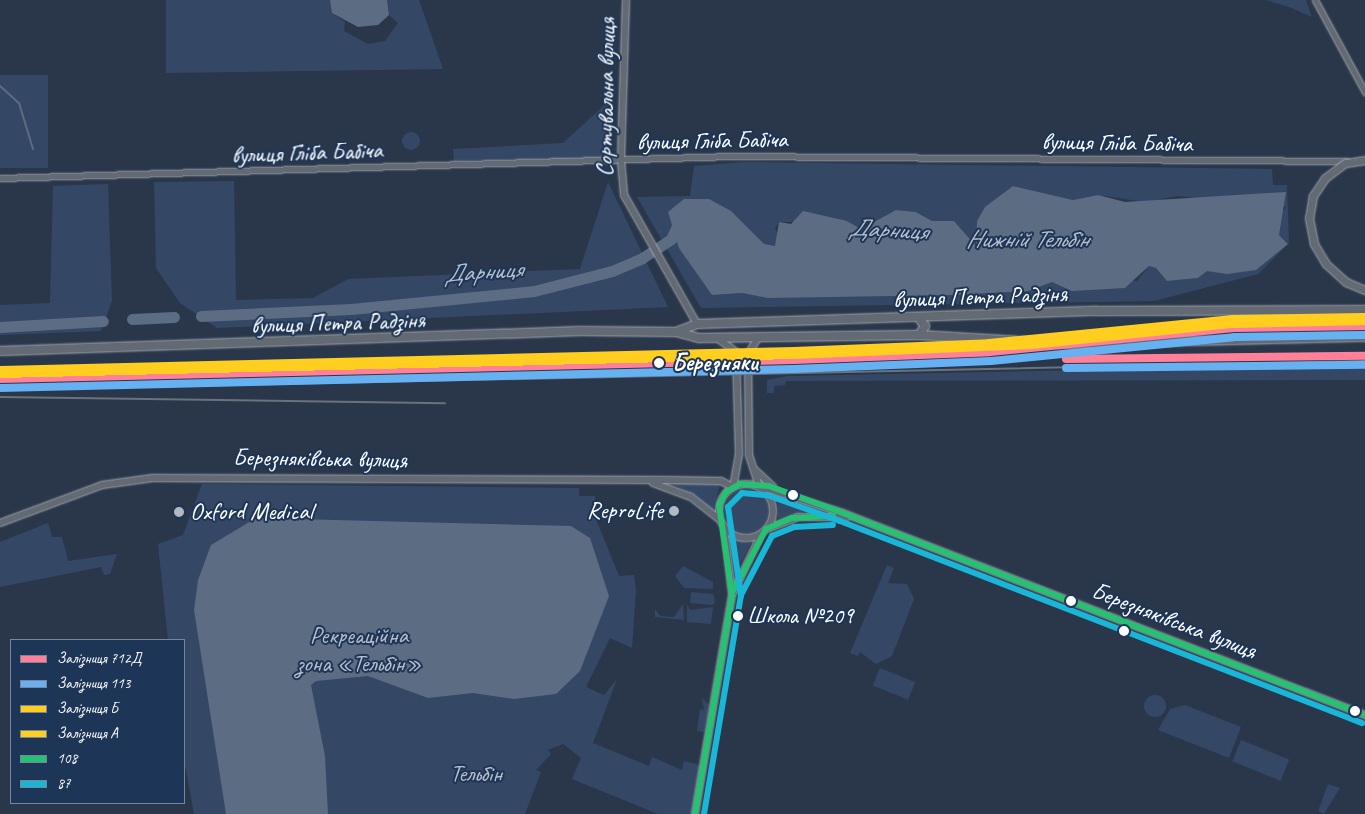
<!DOCTYPE html>
<html>
<head>
<meta charset="utf-8">
<style>
	body { margin:0 }
	#map { position:relative; width:1365px; height:814px; overflow:hidden; background:#2a374a; font-family:Caveat,sans-serif }
	div>[style] { position:absolute }
	.green>* { inset:0; background:#344865; transform-origin:0 0 }
	.round { border-radius:50% }
	.water>* { inset:0; background:#5c6d83 }
	.stream>* { height:2px; margin:-1px; padding:0 1px; transform-origin:1px; border-radius:1px; background:#5c6d83 }
	.river>* { height:11px; margin:-5.5px; padding:0 5.5px; transform-origin:5.5px; border-radius:5.5px; background:#5c6d83 }
	.roads { filter:drop-shadow(0 0 1px #9fa5ae) drop-shadow(0 0 1px #9fa5ae) }
	.minor>* { height:5px; margin:-2.5px; padding:0 2.5px; transform-origin:2.5px; border-radius:2.5px; background:#636a74 }
	.tertiary>* { height:6px; margin:-3px; padding:0 3px; transform-origin:3px; border-radius:3px; background:#636a74 }
	.tertiary>.ring { margin:-3px; padding:0; box-sizing:content-box; background:none; border:6px solid #636a74; border-radius:50% }
	.primary>* { height:8px; margin:-4px; padding:0 4px; transform-origin:4px; border-radius:4px; background:#636a74 }
	.rail>* { height:2px; margin:-1px; padding:0 1px; transform-origin:1px; border-radius:1px; background:#6a727c }
	.bridges { filter:drop-shadow(0 0 1px #9fa5ae) drop-shadow(0 0 1px #9fa5ae) }
	.secondary-bridge>* { height:7px; margin:-3.5px; padding:0 3.5px; transform-origin:3.5px; border-radius:3.5px; background:#636a74 }
	.bus-1>* { height:6px; margin:-3px; padding:0 3px; transform-origin:3px; border-radius:3px; background:#26c172 }
	.bus-2>* { height:6px; margin:-3px; padding:0 3px; transform-origin:3px; border-radius:3px; background:#1ab6d8 }
	.rail-1>* { height:8px; margin:-4px; padding:0 4px; transform-origin:4px; border-radius:4px; background:#ff8098 }
	.rail-2>* { height:8px; margin:-4px; padding:0 4px; transform-origin:4px; border-radius:4px; background:#66b1f2 }
	.rail-3>* { height:8px; margin:-4px; padding:0 4px; transform-origin:4px; border-radius:4px; background:#ffce1e }
	.rail-4>* { height:8px; margin:-4px; padding:0 4px; transform-origin:4px; border-radius:4px; background:#ffce1e }
	.dots>* { width:14px; height:14px; translate:-50% -50%; box-sizing:border-box; border:2px solid #1d3557; border-radius:50% }
	span { translate:-50% -50%; white-space:nowrap; text-align:center; line-height:1.15; -webkit-text-stroke:4px #1d3557; paint-order:stroke }
	.bus-label { font-size:23px; color:#fff }
	.left { translate:0 -50%; text-align:left }
	.street-label { font-size:24px; color:#fff }
	.stop-label { font-size:24px; color:#fff; font-weight:700 }
	.poi-label { font-size:24px; color:#fff }
	.right { translate:-100% -50%; text-align:right }
	.park-label { font-size:24px; color:#b9c0ca }
	.water-label { font-size:25px; color:#b8c0ca; font-style:italic }
	.legend { position:absolute; left:10px; top:639px; width:175px; height:165px; box-sizing:border-box; background:#1d3557; border:1px solid #77869a; margin:0; padding:6px 9px; list-style:none; font-size:15px; color:#fff }
	.legend li { display:flex; align-items:center; gap:10px; height:25px }
	.legend b { width:25px; border:1px solid #77869a }
</style>
</head>
<body>
<div id="map">
	<div class="green">
		<div style="clip-path:polygon(166px 0,330px 0,332px 13px,345px 22px,344px 31px,368px 44px,385px 41px,398px 23px,389px 15px,387px 0,419px 0,443px 69px,166px 73px)"></div>
		<div style="clip-path:polygon(1266px 0,1306px 0,1312px 17px,1289px 7px)"></div>
		<div style="left:0;top:75px;width:48px;height:93px"></div>
		<div style="clip-path:polygon(610px 100px,610px 158px,454px 161px,453px 149px,563px 143px)"></div>
		<div class="round" style="left:402px;top:132px;width:18px;height:18px"></div>
		<div style="clip-path:polygon(evenodd,744px 162px,1272px 169px,1273px 185px,1287px 185px,1289px 243px,1258px 274px,1154px 301px,701px 308px,637px 197px,690px 196px,694px 166px,744px 162px,1013px 186px,1073px 200px,1098px 195px,1145px 202px,1178px 196px,1286px 207px,1279px 218px,1279px 235px,1288px 243px,1256px 270px,1207px 271px,1198px 278px,1168px 281px,1156px 268px,1149px 266px,1137px 281px,989px 266px,779px 235px,775px 229px,779px 222px,847px 221px,861px 229px,896px 210px,916px 212px,932px 221px,954px 221px,976px 246px,977px 221px,986px 207px,1013px 186px,744px 162px,695px 206px,765px 297px,742px 293px,712px 295px,695px 206px)"></div>
		<div style="clip-path:polygon(234px 181px,236px 300px,313px 298px,348px 279px,580px 269px,608px 182px,668px 307px,217px 328px,180px 303px,156px 268px,154px 182px)"></div>
		<div style="clip-path:polygon(108px 184px,112px 301px,101px 331px,0 335px,0 305px,50px 303px,53px 186px)"></div>
		<div style="clip-path:polygon(1287px 366px,1365px 367px,1365px 380px,786px 381px,785px 385px,774px 386px,774px 393px,767px 393px,767px 380px,788px 376px)"></div>
		<div style="clip-path:polygon(668px 482px,720px 484px,713px 510px,694px 495px)"></div>
		<div style="clip-path:polygon(202px 484px,579px 488px,579px 496px,595px 496px,597px 522px,619px 576px,634px 575px,636px 590px,632px 648px,610px 638px,586px 687px,604px 695px,617px 679px,593px 743px,649px 766px,652px 757px,682px 770px,684px 761px,700px 765px,691px 814px,658px 814px,572px 779px,581px 758px,563px 744px,548px 750px,551px 754px,536px 770px,541px 772px,525px 814px,194px 814px,184px 760px,184px 640px,168px 640px,158px 544px,183px 535px)"></div>
		<div class="round" style="left:724px;top:489px;width:44px;height:44px"></div>
		<div style="clip-path:polygon(772px 491px,827px 511px,827px 512px,806px 511px,778px 520px,778px 501px)"></div>
		<div style="clip-path:polygon(48px 523px,52px 537px,62px 537px,68px 561px,117px 554px,110px 574px,104px 575px,101px 567px,0 587px,0 542px)"></div>
		<div style="clip-path:polygon(729px 539px,751px 543px,736px 572px,735px 571px)"></div>
		<div style="clip-path:polygon(887px 565px,894px 568px,888px 583px,907px 584px,914px 599px,892px 656px,876px 664px,860px 652px,858px 656px,850px 653px)"></div>
		<div style="clip-path:polygon(683px 566px,713px 582px,713px 589px,684px 588px,675px 576px)"></div>
		<div style="clip-path:polygon(691px 592px,713px 594px,715px 601px,713px 605px,690px 603px)"></div>
		<div style="clip-path:polygon(683px 604px,684px 620px,655px 617px,655px 609px,660px 616px,674px 617px)"></div>
		<div style="clip-path:polygon(687px 604px,690px 610px,713px 607px,711px 624px,687px 622px)"></div>
		<div style="left:880px;top:668px;width:38px;height:19px;rotate:22deg"></div>
		<div class="round" style="left:1144px;top:695px;width:22px;height:22px"></div>
		<div style="clip-path:polygon(702px 698px,709px 705px,704px 732px,697px 731px,700px 709px,704px 710px)"></div>
		<div style="clip-path:polygon(1185px 705px,1241px 727px,1229px 758px,1158px 730px,1170px 709px)"></div>
		<div style="left:1241px;top:740px;width:52px;height:23px;rotate:22deg"></div>
		<div style="clip-path:polygon(1328px 784px,1340px 788px,1324px 814px,1318px 811px)"></div>
	</div>
	<div class="water">
		<div style="clip-path:polygon(330px 0,387px 0,389px 15px,378px 25px,358px 27px,332px 13px)"></div>
		<div style="clip-path:polygon(1013px 186px,1073px 200px,1098px 195px,1125px 202px,1286px 192px,1279px 235px,1288px 244px,1256px 270px,1227px 274px,1207px 271px,1198px 278px,1167px 281px,1156px 268px,1149px 266px,1125px 288px,1072px 291px,1052px 282px,1028px 291px,953px 295px,768px 298px,742px 293px,712px 295px,679px 248px,668px 212px,684px 199px,709px 199px,731px 211px,764px 244px,775px 246px,779px 222px,791px 224px,803px 211px,847px 221px,861px 229px,896px 210px,916px 212px,932px 221px,954px 221px,976px 246px,977px 221px,985px 207px)"></div>
		<div style="clip-path:polygon(256px 518px,571px 526px,590px 538px,609px 596px,580px 671px,556px 694px,514px 699px,473px 693px,428px 698px,368px 676px,316px 681px,311px 685px,325px 756px,328px 814px,226px 814px,194px 610px,198px 580px,211px 545px)"></div>
	</div>
	<div class="stream">
		<div style="left:0;top:86px;width:25px;rotate:42deg"></div>
		<div style="left:19px;top:103px;width:48px;rotate:73.1deg"></div>
	</div>
	<div class="river">
		<div style="left:201px;top:316px;width:150px;rotate:-2.7deg"></div>
		<div style="left:351px;top:309px;width:184px;rotate:-5.6deg"></div>
		<div style="left:534px;top:291px;width:81px;rotate:-14.4deg"></div>
		<div style="left:612px;top:271px;width:33px;rotate:-23deg"></div>
		<div style="left:642px;top:258px;width:35px;rotate:-33deg"></div>
		<div style="left:671px;top:239px;width:23px;rotate:-65deg"></div>
		<div style="left:132px;top:319px;width:42px;rotate:-2.7deg"></div>
		<div style="left:0;top:327px;width:103px;rotate:-3.3deg"></div>
	</div>
	<div class="roads">
		<div class="minor">
			<div style="left:1315px;top:0;width:105px;rotate:61.5deg"></div>
			<div style="left:0;top:178px;width:733px;rotate:-1.72deg"></div>
			<div style="left:733px;top:156px;width:614px;rotate:0.47deg"></div>
		</div>
		<div class="tertiary">
			<div style="left:626px;top:0;width:160px;rotate:91.8deg"></div>
			<div style="left:621px;top:160px;width:35px;rotate:85deg"></div>
			<div style="left:624px;top:195px;width:148px;rotate:60.5deg"></div>
			<div style="left:717px;top:338px;width:24px;rotate:36deg"></div>
			<div style="left:736px;top:352px;width:102px;rotate:88.3deg"></div>
			<div style="left:739px;top:454px;width:34px;rotate:100deg"></div>
			<div style="left:758px;top:338px;width:19px;rotate:122deg"></div>
			<div style="left:748px;top:354px;width:101px;rotate:89.4deg"></div>
			<div style="left:749px;top:455px;width:33px;rotate:72deg"></div>
			<div style="left:755px;top:470px;width:25px;rotate:43deg"></div>
			<div style="left:653px;top:483px;width:40px;rotate:20.2deg"></div>
			<div style="left:691px;top:497px;width:37px;rotate:38deg"></div>
			<div class="ring" style="left:719px;top:484px;width:48px;height:48px"></div>
			<div style="left:759px;top:486px;width:88px;rotate:17.8deg"></div>
			<div style="left:843px;top:513px;width:560px;rotate:21.16deg"></div>
			<div style="left:0;top:523px;width:109px;rotate:-20.4deg"></div>
			<div style="left:102px;top:485px;width:51px;rotate:-7.8deg"></div>
			<div style="left:153px;top:478px;width:512px;rotate:0.22deg"></div>
			<div style="left:665px;top:480px;width:56px;rotate:1deg"></div>
			<div style="left:721px;top:481px;width:13px;rotate:27deg"></div>
			<div style="left:724px;top:526px;width:67px;rotate:83.2deg"></div>
			<div style="left:767px;top:529px;width:33px;rotate:-21deg"></div>
			<div style="left:798px;top:517px;width:49px"></div>
			<div style="left:695px;top:814px;width:222px;rotate:-80.4deg"></div>
			<div style="left:732px;top:595px;width:69px;rotate:-64.2deg"></div>
		</div>
		<div class="primary">
			<div style="left:919px;top:318px;width:10px;rotate:53deg"></div>
			<div style="left:925px;top:326px;width:11px;rotate:124deg"></div>
			<div style="left:676px;top:332px;width:22px;rotate:-21deg"></div>
			<div style="left:697px;top:324px;width:400px;rotate:-1.9deg"></div>
			<div style="left:1097px;top:311px;width:268px;rotate:-0.2deg"></div>
			<div style="left:0;top:351px;width:581px;rotate:-1.97deg"></div>
			<div style="left:581px;top:331px;width:95px;rotate:0.6deg"></div>
			<div style="left:676px;top:332px;width:24px;rotate:15deg"></div>
			<div style="left:699px;top:338px;width:220px;rotate:-0.8deg"></div>
			<div style="left:919px;top:335px;width:150px;rotate:3.4deg"></div>
			<div style="left:1069px;top:344px;width:296px;rotate:-1.4deg"></div>
		</div>
	</div>
	<div class="rail">
		<div style="left:0;top:390px;width:1365px;rotate:-1.22deg"></div>
		<div style="left:0;top:397px;width:445px;rotate:0.8deg"></div>
	</div>
	<div class="bridges">
		<div class="secondary-bridge">
			<div style="left:1365px;top:160px;width:20px;rotate:171deg"></div>
			<div style="left:1345px;top:163px;width:25px;rotate:143deg"></div>
			<div style="left:1325px;top:178px;width:22px;rotate:124deg"></div>
			<div style="left:1313px;top:196px;width:22px;rotate:100deg"></div>
			<div style="left:1309px;top:218px;width:26px;rotate:79deg"></div>
			<div style="left:1314px;top:244px;width:23px;rotate:59deg"></div>
			<div style="left:1326px;top:264px;width:27px;rotate:42deg"></div>
			<div style="left:1346px;top:282px;width:21px;rotate:23deg"></div>
		</div>
	</div>
	<div class="bus-1">
		<div style="left:733px;top:591px;width:70px;rotate:-62deg"></div>
		<div style="left:766px;top:529px;width:28px;rotate:-23deg"></div>
		<div style="left:792px;top:518px;width:41px;rotate:-2.8deg"></div>
		<div style="left:695px;top:814px;width:222px;rotate:-80.4deg"></div>
		<div style="left:732px;top:595px;width:91px;rotate:-98.2deg"></div>
		<div style="left:719px;top:505px;width:15px;rotate:-62deg"></div>
		<div style="left:726px;top:492px;width:16px;rotate:-30deg"></div>
		<div style="left:740px;top:484px;width:29px;rotate:4deg"></div>
		<div style="left:769px;top:486px;width:79px;rotate:20deg"></div>
		<div style="left:843px;top:513px;width:560px;rotate:21.16deg"></div>
	</div>
	<div class="bus-2">
		<div style="left:741px;top:595px;width:67px;rotate:-62.3deg"></div>
		<div style="left:772px;top:536px;width:24px;rotate:-22deg"></div>
		<div style="left:794px;top:527px;width:39px;rotate:-3deg"></div>
		<div style="left:704px;top:814px;width:221px;rotate:-80.4deg"></div>
		<div style="left:741px;top:596px;width:90px;rotate:-98.3deg"></div>
		<div style="left:728px;top:507px;width:20px;rotate:-45deg"></div>
		<div style="left:742px;top:493px;width:25px;rotate:5deg"></div>
		<div style="left:767px;top:495px;width:77px;rotate:19.6deg"></div>
		<div style="left:840px;top:521px;width:560px;rotate:21.16deg"></div>
	</div>
	<div class="rail-1">
		<div style="left:1066px;top:359px;width:299px;rotate:-0.6deg"></div>
		<div style="left:0;top:379px;width:794px;rotate:-1.37deg"></div>
		<div style="left:794px;top:360px;width:196px;rotate:-2.3deg"></div>
		<div style="left:990px;top:352px;width:245px;rotate:-5.6deg"></div>
		<div style="left:1234px;top:328px;width:131px;rotate:-0.9deg"></div>
	</div>
	<div class="rail-2">
		<div style="left:1066px;top:368px;width:299px;rotate:-0.6deg"></div>
		<div style="left:0;top:388px;width:794px;rotate:-1.37deg"></div>
		<div style="left:794px;top:369px;width:197px;rotate:-2.3deg"></div>
		<div style="left:991px;top:361px;width:244px;rotate:-5.6deg"></div>
		<div style="left:1234px;top:337px;width:131px;rotate:-0.9deg"></div>
	</div>
	<div class="rail-3">
		<div style="left:0;top:374px;width:794px;rotate:-1.37deg"></div>
		<div style="left:794px;top:355px;width:238px;rotate:-2.4deg"></div>
		<div style="left:1032px;top:345px;width:202px;rotate:-6deg"></div>
		<div style="left:1233px;top:324px;width:132px;rotate:-1.3deg"></div>
	</div>
	<div class="rail-4">
		<div style="left:0;top:370px;width:794px;rotate:-1.37deg"></div>
		<div style="left:794px;top:351px;width:195px;rotate:-2.3deg"></div>
		<div style="left:989px;top:343px;width:245px;rotate:-5.6deg"></div>
		<div style="left:1233px;top:319px;width:132px;rotate:-0.9deg"></div>
	</div>
	<div class="dots">
		<div style="left:659px;top:363px;background:#fff"></div>
		<div style="left:793px;top:495px;background:#fff"></div>
		<div style="left:674px;top:511px;background:#b4b9c0"></div>
		<div style="left:179px;top:512px;background:#b4b9c0"></div>
		<div style="left:1071px;top:601px;background:#fff"></div>
		<div style="left:738px;top:616px;background:#fff"></div>
		<div style="left:1124px;top:631px;background:#fff"></div>
		<div style="left:1355px;top:711px;background:#fff"></div>
	</div>
	<div class="bus-label">
		<span class="left" style="left:747px;top:616px">Школа №209</span>
	</div>
	<div class="street-label">
		<span style="left:606px;top:97px;rotate:-89deg">Сортувальна вулиця</span>
		<span style="left:712px;top:141px;rotate:-1deg">вулиця Гліба Бабіча</span>
		<span style="left:1117px;top:143px;rotate:1deg">вулиця Гліба Бабіча</span>
		<span style="left:307px;top:153px;rotate:-2deg">вулиця Гліба Бабіча</span>
		<span style="left:980px;top:297px;rotate:-2deg">вулиця Петра Радзіня</span>
		<span style="left:338px;top:323px;rotate:-2deg">вулиця Петра Радзіня</span>
		<span style="left:320px;top:459px;rotate:1deg">Березняківська вулиця</span>
		<span style="left:1174px;top:621px;rotate:21deg">Березняківська вулиця</span>
	</div>
	<div class="stop-label">
		<span class="left" style="left:672px;top:363px">Березняки</span>
	</div>
	<div class="poi-label">
		<span class="right" style="left:663px;top:511px">ReproLife</span>
		<span class="left" style="left:190px;top:512px">Oxford Medical</span>
	</div>
	<div class="park-label">
		<span style="left:359px;top:650px">Рекреаційна<br>зона «Тельбін»</span>
		<span style="left:476px;top:774px">Тельбін</span>
	</div>
	<div class="water-label">
		<span style="left:888px;top:230px;rotate:3deg">Дарниця</span>
		<span style="left:1027px;top:239px">Нижній Тельбін</span>
		<span style="left:483px;top:272px;rotate:-4deg">Дарниця</span>
	</div>
	<ul class="legend">
	<li><b style="height:6px;background:#ff8098"></b>Залізниця 712Д</li>
	<li><b style="height:6px;background:#66b1f2"></b>Залізниця 113</li>
	<li><b style="height:6px;background:#ffce1e"></b>Залізниця Б</li>
	<li><b style="height:6px;background:#ffce1e"></b>Залізниця A</li>
	<li><b style="height:6px;background:#26c172"></b>108</li>
	<li><b style="height:6px;background:#1ab6d8"></b>87</li>
	</ul>
</div>
</body>
</html>
